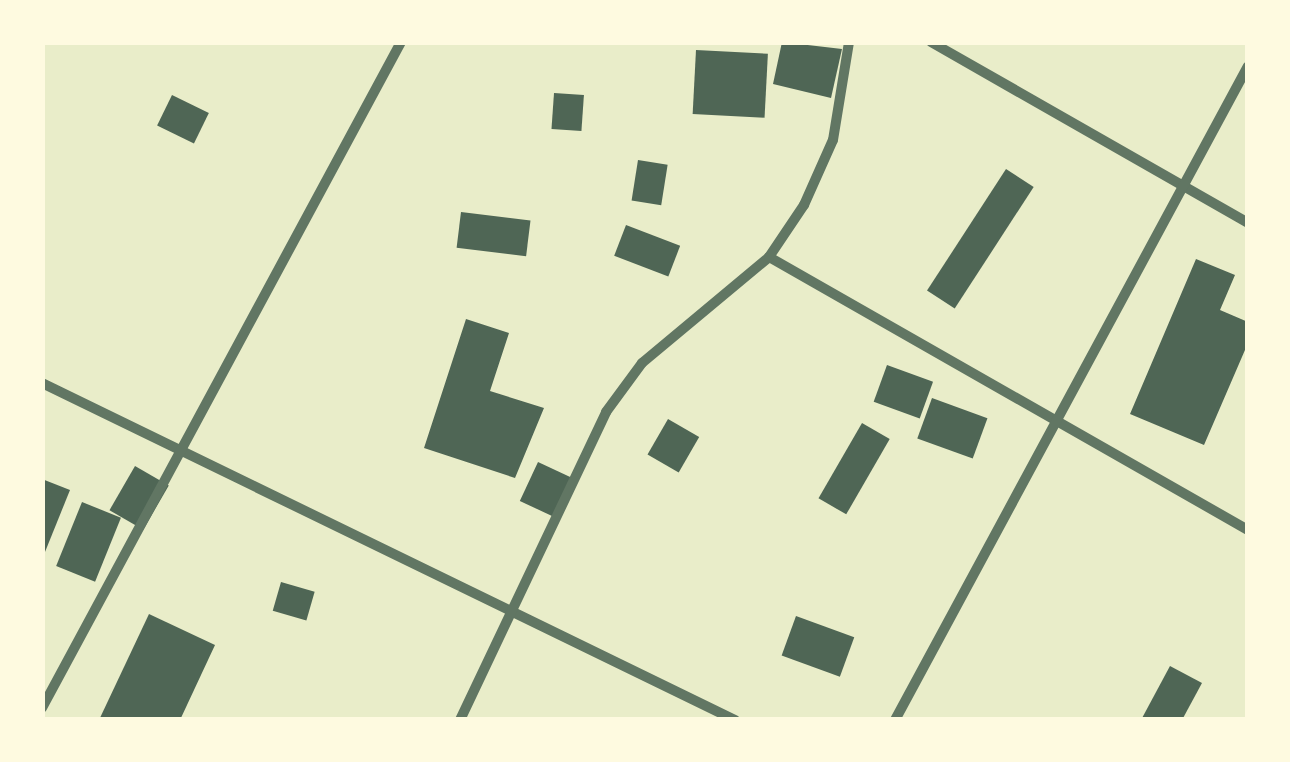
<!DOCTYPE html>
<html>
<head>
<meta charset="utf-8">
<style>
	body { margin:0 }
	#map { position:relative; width:1290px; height:762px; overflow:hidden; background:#e9edc9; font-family:Quicksand,sans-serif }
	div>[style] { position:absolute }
	.building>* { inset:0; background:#4f6655; transform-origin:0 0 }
	.minor>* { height:10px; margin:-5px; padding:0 5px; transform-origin:5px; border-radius:5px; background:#617663 }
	span { translate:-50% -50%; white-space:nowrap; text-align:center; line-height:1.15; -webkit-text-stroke:10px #fefae0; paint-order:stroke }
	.frame { position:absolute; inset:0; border:45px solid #fefae0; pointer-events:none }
</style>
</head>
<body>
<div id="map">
	<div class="building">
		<div style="clip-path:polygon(782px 42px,842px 49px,831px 98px,773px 84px)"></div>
		<div style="left:696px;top:50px;width:72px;height:64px;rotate:3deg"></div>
		<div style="left:554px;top:93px;width:30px;height:36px;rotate:4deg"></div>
		<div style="left:172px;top:95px;width:41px;height:34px;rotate:26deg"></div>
		<div style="left:638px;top:160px;width:30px;height:41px;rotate:9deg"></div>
		<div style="left:1006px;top:169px;width:33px;height:145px;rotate:33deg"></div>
		<div style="left:461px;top:212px;width:70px;height:36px;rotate:7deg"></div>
		<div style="left:626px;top:225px;width:58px;height:33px;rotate:21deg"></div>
		<div style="clip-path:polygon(1196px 259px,1235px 275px,1220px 310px,1248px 322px,1248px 343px,1204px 445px,1130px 414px)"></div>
		<div style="clip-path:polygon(466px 319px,509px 333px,490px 391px,544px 408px,515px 478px,424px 448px)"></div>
		<div style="left:887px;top:365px;width:49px;height:39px;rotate:20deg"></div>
		<div style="left:932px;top:398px;width:59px;height:43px;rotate:20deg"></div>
		<div style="left:668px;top:419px;width:36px;height:41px;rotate:30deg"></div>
		<div style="left:862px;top:423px;width:32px;height:87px;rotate:30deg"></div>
		<div style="left:538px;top:462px;width:42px;height:43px;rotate:25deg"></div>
		<div style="left:135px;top:466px;width:39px;height:51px;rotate:30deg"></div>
		<div style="clip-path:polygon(42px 479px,70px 490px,45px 552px,42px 551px)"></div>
		<div style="left:82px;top:502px;width:42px;height:69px;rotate:22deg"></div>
		<div style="left:281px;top:582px;width:35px;height:30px;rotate:16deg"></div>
		<div style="clip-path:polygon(149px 614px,215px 645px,180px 720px,99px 720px)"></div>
		<div style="left:796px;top:616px;width:62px;height:42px;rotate:20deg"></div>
		<div style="clip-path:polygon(1170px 666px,1202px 683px,1182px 720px,1141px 720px)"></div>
	</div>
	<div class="minor">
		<div style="left:931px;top:42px;width:365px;rotate:29.7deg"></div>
		<div style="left:769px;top:257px;width:551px;rotate:29.68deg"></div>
		<div style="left:42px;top:383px;width:771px;rotate:25.93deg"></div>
		<div style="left:42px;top:708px;width:757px;rotate:-61.67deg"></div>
		<div style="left:460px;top:720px;width:341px;rotate:-64.6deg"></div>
		<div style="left:606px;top:412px;width:61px;rotate:-53.7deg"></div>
		<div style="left:642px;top:363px;width:165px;rotate:-39.8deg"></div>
		<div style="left:769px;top:257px;width:63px;rotate:-56.1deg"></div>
		<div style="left:804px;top:205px;width:71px;rotate:-66deg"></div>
		<div style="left:833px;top:140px;width:99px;rotate:-80.7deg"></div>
		<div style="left:895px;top:720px;width:743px;rotate:-61.64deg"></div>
	</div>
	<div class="frame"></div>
</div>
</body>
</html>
